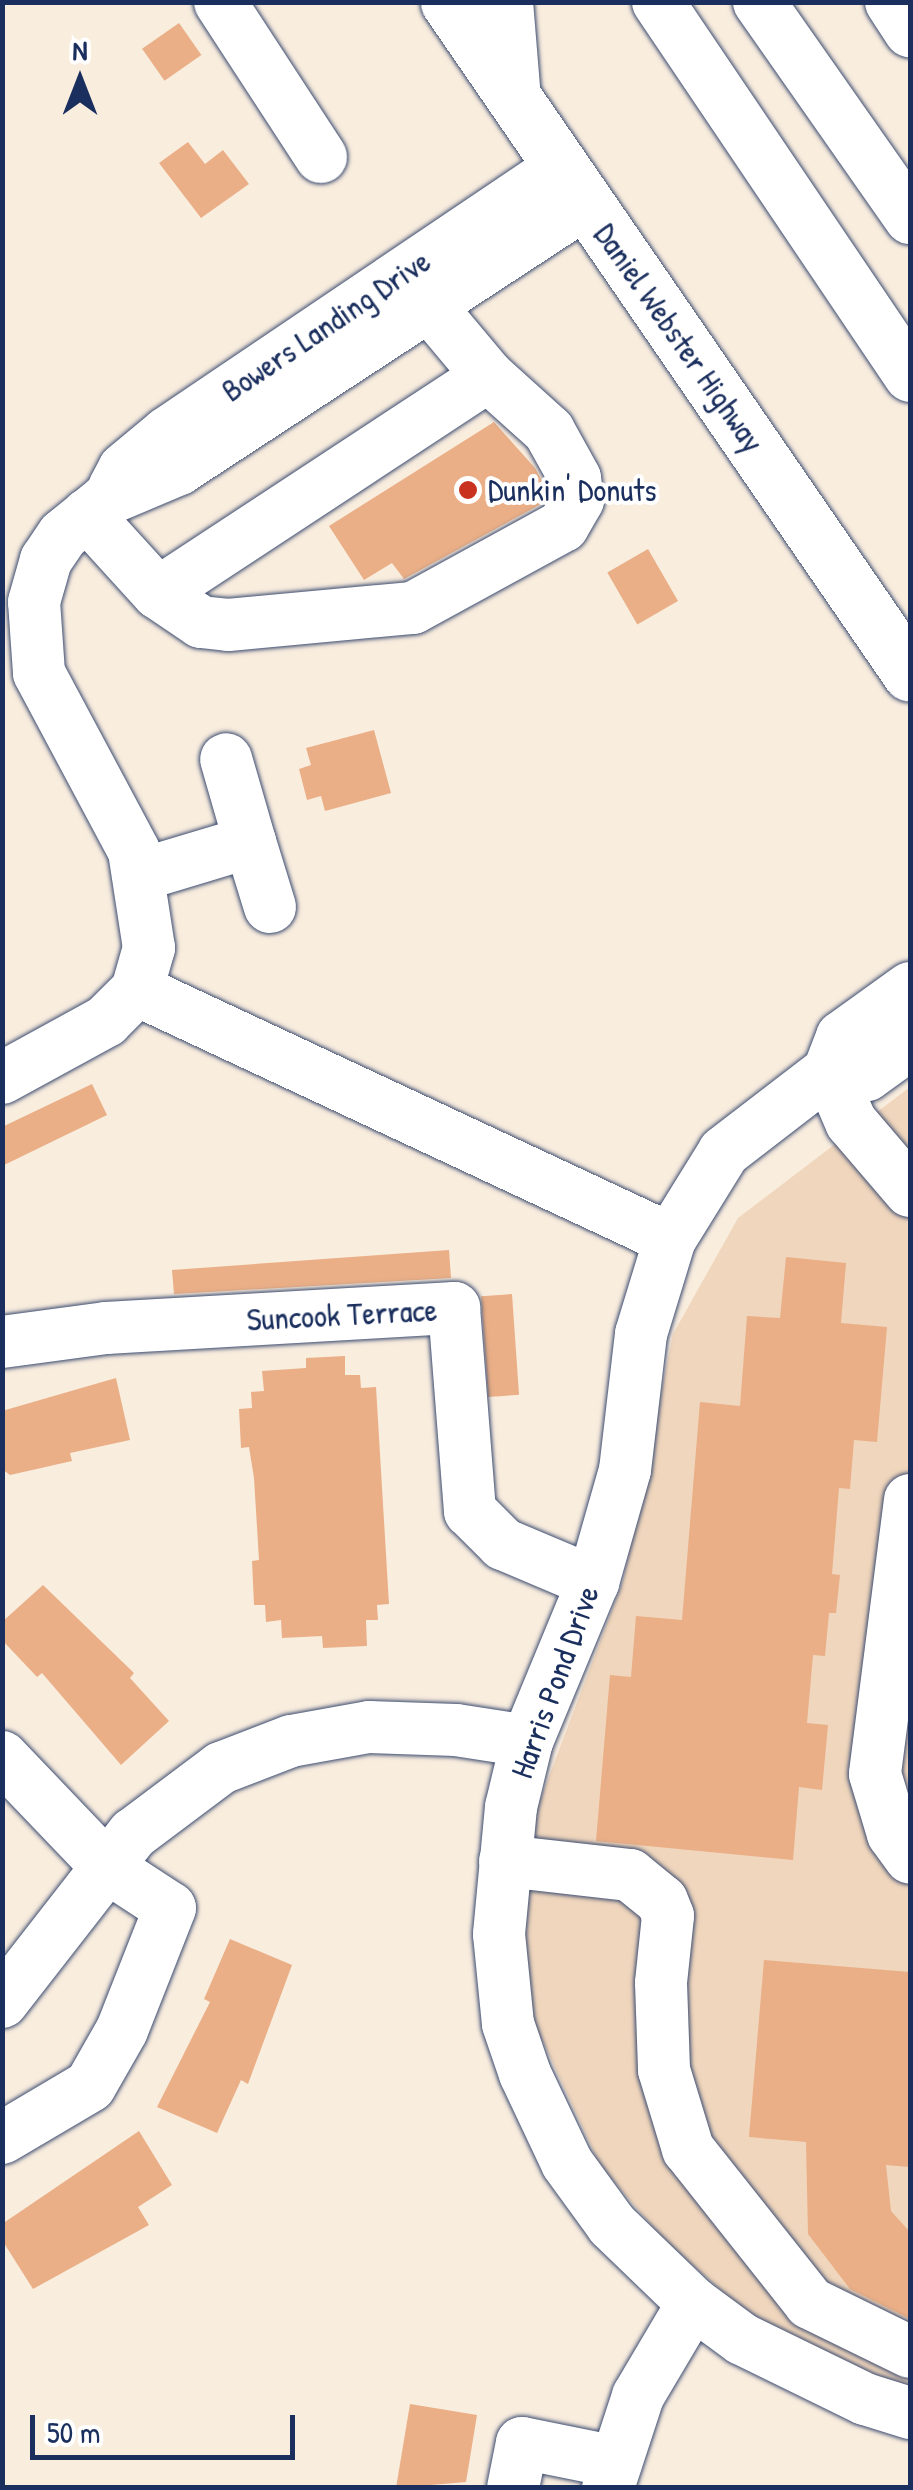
<!DOCTYPE html>
<html>
<head>
<meta charset="utf-8">
<style>
	body { margin:0 }
	#map { position:relative; width:913px; height:2490px; overflow:hidden; background:#f9edde; font-family:"Patrick Hand",sans-serif }
	div>[style] { position:absolute }
	.built>* { inset:0; background:#f0d6bc }
	.building>* { inset:0; background:#eaaf87; transform-origin:0 0 }
	.roads { filter:drop-shadow(0 0 2px #3c4c71) drop-shadow(0 0 2px #3c4c71) }
	.minor>* { height:52px; margin:-26px; padding:0 26px; transform-origin:26px; border-radius:26px; background:#fff }
	.major>* { height:55px; margin:-27.5px; padding:0 27.5px; transform-origin:27.5px; border-radius:27.5px; background:#fff }
	.dots>* { width:28px; height:28px; translate:-50% -50%; box-sizing:border-box; border:5px solid #fff; border-radius:50% }
	span { translate:-50% -50%; white-space:nowrap; text-align:center; line-height:1.15; -webkit-text-stroke:8px #fff; paint-order:stroke }
	.street-label { font-size:32px; color:#1b2f5e }
	.poi-label { font-size:32px; color:#1b2f5e }
	.left { translate:0 -50%; text-align:left }
	.frame { position:absolute; inset:0; border:5px solid #1b2f5e; pointer-events:none }
	.north { position:absolute; left:30px; top:30px; width:100px; height:100px; -webkit-text-stroke:8px #fff; paint-order:stroke; rotate:0deg; font-size:28px; font-weight:700; line-height:40px; text-align:center; color:#1b2f5e }
	.north::after { content:''; display:block; margin:auto; width:35px; height:45px; background:#1b2f5e; clip-path:polygon(50% 0,100% 100%,50% 72%,0 100%) }
	.scale { position:absolute; left:30px; top:2415px; width:265px; height:45px; box-sizing:border-box; border:5px solid #1b2f5e; border-top:0; padding-left:12px; font-size:30px; line-height:35px; white-space:nowrap; color:#1b2f5e; -webkit-text-stroke:8px #fff; paint-order:stroke }
</style>
</head>
<body>
<div id="map">
	<div class="built">
		<div style="clip-path:polygon(910px 1087px,910px 2394px,758px 2323px,663px 2239px,600px 2165px,533px 2020px,522px 1931px,534px 1816px,623px 1581px,673px 1334px,738px 1218px)"></div>
	</div>
	<div class="building">
		<div style="left:179px;top:23px;width:39px;height:45px;rotate:55deg"></div>
		<div style="clip-path:polygon(188px 142px,205px 164px,223px 150px,249px 184px,201px 218px,159px 163px)"></div>
		<div style="clip-path:polygon(494px 422px,535px 468px,546px 488px,541px 504px,404px 579px,392px 563px,364px 580px,329px 526px)"></div>
		<div style="left:648px;top:549px;width:60px;height:47px;rotate:60deg"></div>
		<div style="clip-path:polygon(374px 730px,391px 793px,325px 811px,321px 796px,307px 800px,299px 769px,311px 765px,306px 748px)"></div>
		<div style="clip-path:polygon(92px 1084px,107px 1115px,2px 1166px,2px 1127px)"></div>
		<div style="clip-path:polygon(449px 1250px,451px 1278px,174px 1294px,172px 1270px)"></div>
		<div style="clip-path:polygon(786px 1257px,846px 1263px,841px 1323px,887px 1327px,877px 1442px,854px 1440px,850px 1489px,839px 1488px,832px 1574px,840px 1575px,836px 1613px,829px 1613px,825px 1656px,813px 1655px,807px 1723px,828px 1725px,822px 1790px,799px 1787px,793px 1860px,596px 1841px,610px 1675px,631px 1677px,636px 1616px,682px 1620px,700px 1402px,740px 1406px,747px 1316px,780px 1318px)"></div>
		<div style="left:512px;top:1294px;width:101px;height:31px;rotate:86deg"></div>
		<div style="clip-path:polygon(345px 1356px,345px 1375px,360px 1375px,361px 1388px,376px 1387px,389px 1604px,377px 1605px,378px 1620px,366px 1620px,367px 1646px,323px 1648px,322px 1636px,282px 1638px,281px 1620px,266px 1622px,265px 1605px,254px 1605px,252px 1561px,259px 1560px,254px 1478px,249px 1447px,241px 1448px,239px 1409px,252px 1408px,251px 1392px,264px 1391px,262px 1371px,306px 1368px,306px 1358px)"></div>
		<div style="clip-path:polygon(116px 1378px,130px 1440px,70px 1453px,72px 1461px,10px 1475px,2px 1469px,2px 1411px)"></div>
		<div style="clip-path:polygon(43px 1585px,134px 1673px,130px 1678px,169px 1721px,121px 1765px,42px 1673px,37px 1677px,2px 1640px,2px 1622px)"></div>
		<div style="clip-path:polygon(230px 1939px,292px 1965px,248px 2084px,241px 2080px,217px 2133px,157px 2107px,210px 2002px,204px 1999px)"></div>
		<div style="clip-path:polygon(764px 1960px,910px 1972px,909px 2167px,886px 2165px,891px 2211px,910px 2232px,910px 2319px,850px 2289px,808px 2234px,806px 2142px,749px 2137px)"></div>
		<div style="clip-path:polygon(139px 2131px,172px 2185px,138px 2207px,149px 2225px,33px 2289px,2px 2240px,2px 2224px)"></div>
		<div style="clip-path:polygon(410px 2404px,477px 2415px,466px 2482px,396px 2488px)"></div>
	</div>
	<div class="roads">
		<div class="minor">
			<div style="left:220px;top:2px;width:185px;rotate:56.9deg"></div>
			<div style="left:507px;top:2px;width:97px;rotate:85.3deg"></div>
			<div style="left:658px;top:2px;width:451px;rotate:56deg"></div>
			<div style="left:759px;top:2px;width:264px;rotate:55deg"></div>
			<div style="left:891px;top:2px;width:35px;rotate:57deg"></div>
			<div style="left:114px;top:488px;width:21px;rotate:-62deg"></div>
			<div style="left:124px;top:469px;width:56px;rotate:-39.9deg"></div>
			<div style="left:167px;top:433px;width:476px;rotate:-34deg"></div>
			<div style="left:87px;top:515px;width:105px;rotate:47.7deg"></div>
			<div style="left:158px;top:593px;width:395px;rotate:-33.3deg"></div>
			<div style="left:158px;top:593px;width:52px;rotate:34deg"></div>
			<div style="left:201px;top:622px;width:27px;rotate:6deg"></div>
			<div style="left:228px;top:625px;width:186px;rotate:-5.3deg"></div>
			<div style="left:413px;top:608px;width:171px;rotate:-28.7deg"></div>
			<div style="left:563px;top:526px;width:30px;rotate:-60deg"></div>
			<div style="left:578px;top:500px;width:22px;rotate:-98deg"></div>
			<div style="left:575px;top:478px;width:54px;rotate:-119deg"></div>
			<div style="left:549px;top:431px;width:82px;rotate:-138deg"></div>
			<div style="left:488px;top:376px;width:89px;rotate:-130deg"></div>
			<div style="left:250px;top:842px;width:68px;rotate:72.9deg"></div>
			<div style="left:140px;top:875px;width:115px;rotate:-16.7deg"></div>
			<div style="left:250px;top:842px;width:86px;rotate:-106.1deg"></div>
			<div style="left:910px;top:988px;width:84px;rotate:144.2deg"></div>
			<div style="left:842px;top:1037px;width:36px;rotate:111deg"></div>
			<div style="left:829px;top:1071px;width:133px;rotate:142.4deg"></div>
			<div style="left:724px;top:1152px;width:102px;rotate:121.8deg"></div>
			<div style="left:670px;top:1239px;width:99px;rotate:107deg"></div>
			<div style="left:641px;top:1334px;width:137px;rotate:96.7deg"></div>
			<div style="left:625px;top:1470px;width:116px;rotate:105.9deg"></div>
			<div style="left:593px;top:1582px;width:172px;rotate:112.5deg"></div>
			<div style="left:527px;top:1741px;width:68px;rotate:103.6deg"></div>
			<div style="left:511px;top:1807px;width:128px;rotate:95.4deg"></div>
			<div style="left:499px;top:1934px;width:90px;rotate:84.3deg"></div>
			<div style="left:508px;top:2024px;width:53px;rotate:71.2deg"></div>
			<div style="left:525px;top:2074px;width:98px;rotate:64.7deg"></div>
			<div style="left:567px;top:2163px;width:77px;rotate:54deg"></div>
			<div style="left:612px;top:2225px;width:112px;rotate:43.9deg"></div>
			<div style="left:693px;top:2303px;width:61px;rotate:36.3deg"></div>
			<div style="left:742px;top:2339px;width:137px;rotate:26deg"></div>
			<div style="left:865px;top:2399px;width:47px;rotate:17.3deg"></div>
			<div style="left:137px;top:990px;width:588px;rotate:25.04deg"></div>
			<div style="left:829px;top:1071px;width:56px;rotate:66.7deg"></div>
			<div style="left:851px;top:1122px;width:91px;rotate:49.5deg"></div>
			<div style="left:829px;top:1071px;width:38px;rotate:6deg"></div>
			<div style="left:867px;top:1075px;width:53px;rotate:-35.8deg"></div>
			<div style="left:2px;top:1078px;width:119px;rotate:-28.7deg"></div>
			<div style="left:106px;top:1021px;width:44px;rotate:-45deg"></div>
			<div style="left:137px;top:990px;width:44px;rotate:-74.1deg"></div>
			<div style="left:149px;top:948px;width:98px;rotate:-98.8deg"></div>
			<div style="left:134px;top:851px;width:202px;rotate:-118.1deg"></div>
			<div style="left:39px;top:673px;width:71px;rotate:-94deg"></div>
			<div style="left:34px;top:602px;width:44px;rotate:-74.1deg"></div>
			<div style="left:46px;top:560px;width:30px;rotate:-56deg"></div>
			<div style="left:63px;top:535px;width:55px;rotate:-39.1deg"></div>
			<div style="left:106px;top:500px;width:79px;rotate:-23deg"></div>
			<div style="left:179px;top:469px;width:486px;rotate:-33.2deg"></div>
			<div style="left:2px;top:1342px;width:105px;rotate:-7.7deg"></div>
			<div style="left:106px;top:1328px;width:349px;rotate:-3.3deg"></div>
			<div style="left:454px;top:1308px;width:204px;rotate:85.5deg"></div>
			<div style="left:470px;top:1511px;width:47px;rotate:45deg"></div>
			<div style="left:503px;top:1544px;width:98px;rotate:22.9deg"></div>
			<div style="left:910px;top:1500px;width:276px;rotate:97.3deg"></div>
			<div style="left:875px;top:1774px;width:63px;rotate:73.3deg"></div>
			<div style="left:893px;top:1834px;width:29px;rotate:54deg"></div>
			<div style="left:2px;top:1757px;width:152px;rotate:46.3deg"></div>
			<div style="left:107px;top:1867px;width:75px;rotate:33.1deg"></div>
			<div style="left:170px;top:1908px;width:131px;rotate:111.5deg"></div>
			<div style="left:122px;top:2030px;width:64px;rotate:119.7deg"></div>
			<div style="left:90px;top:2086px;width:102px;rotate:149.4deg"></div>
			<div style="left:505px;top:1861px;width:126px;rotate:6.4deg"></div>
			<div style="left:630px;top:1875px;width:41px;rotate:39.1deg"></div>
			<div style="left:662px;top:1901px;width:16px;rotate:68deg"></div>
			<div style="left:668px;top:1916px;width:67px;rotate:96deg"></div>
			<div style="left:661px;top:1983px;width:87px;rotate:88deg"></div>
			<div style="left:664px;top:2070px;width:83px;rotate:73.1deg"></div>
			<div style="left:688px;top:2149px;width:196px;rotate:51.6deg"></div>
			<div style="left:810px;top:2303px;width:111px;rotate:26.1deg"></div>
			<div style="left:2px;top:2002px;width:213px;rotate:-52.1deg"></div>
			<div style="left:133px;top:1834px;width:110px;rotate:-36.9deg"></div>
			<div style="left:221px;top:1768px;width:75px;rotate:-21.1deg"></div>
			<div style="left:291px;top:1741px;width:79px;rotate:-10.2deg"></div>
			<div style="left:369px;top:1727px;width:87px;rotate:2deg"></div>
			<div style="left:456px;top:1730px;width:72px;rotate:8.8deg"></div>
			<div style="left:513px;top:2488px;width:46px;rotate:-78.7deg"></div>
			<div style="left:522px;top:2443px;width:96px;rotate:11.4deg"></div>
			<div style="left:608px;top:2488px;width:97px;rotate:-71.9deg"></div>
			<div style="left:638px;top:2396px;width:108px;rotate:-59.4deg"></div>
		</div>
		<div class="major">
			<div style="left:448px;top:2px;width:815px;rotate:55.49deg"></div>
		</div>
	</div>
	<div class="dots">
		<div style="left:468px;top:490px;background:#c8321e"></div>
	</div>
	<div class="street-label">
		<span style="left:326px;top:326px;rotate:-34deg">Bowers Landing Drive</span>
		<span style="left:679px;top:338px;rotate:55deg">Daniel Webster Highway</span>
		<span style="left:342px;top:1315px;rotate:-3deg">Suncook Terrace</span>
		<span style="left:555px;top:1682px;rotate:-70deg">Harris Pond Drive</span>
	</div>
	<div class="poi-label">
		<span class="left" style="left:488px;top:490px">Dunkin' Donuts</span>
	</div>
	<div class="frame"></div>
	<div class="north">N</div>
	<div class="scale">50 m</div>
</div>
</body>
</html>
